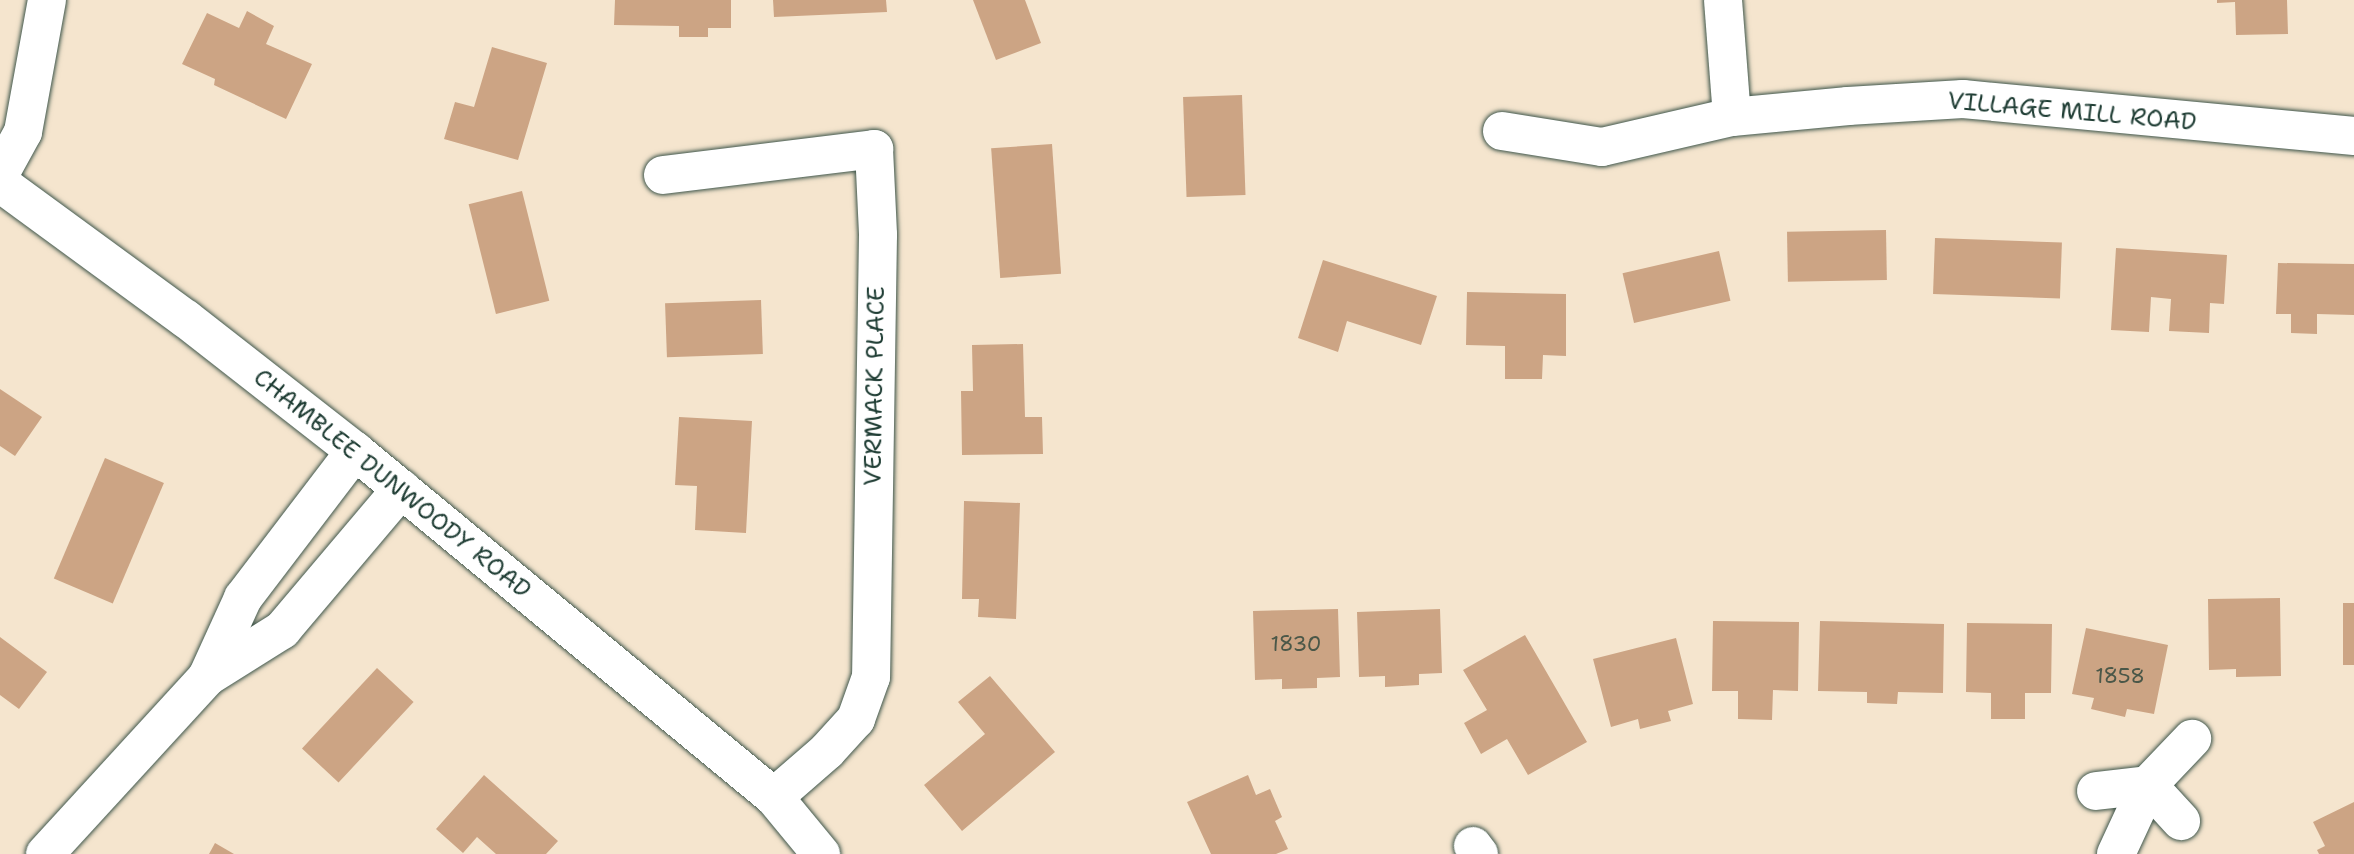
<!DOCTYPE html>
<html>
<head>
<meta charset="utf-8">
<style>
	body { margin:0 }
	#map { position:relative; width:2354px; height:854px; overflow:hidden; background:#f5e5ce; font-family:"Shantell Sans",sans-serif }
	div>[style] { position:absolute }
	.building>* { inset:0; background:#cca484; transform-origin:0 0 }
	.roads { filter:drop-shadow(0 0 2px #3f564b) drop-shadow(0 0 2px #3f564b) }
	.minor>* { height:38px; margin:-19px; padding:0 19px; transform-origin:19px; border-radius:19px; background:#fff }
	span { translate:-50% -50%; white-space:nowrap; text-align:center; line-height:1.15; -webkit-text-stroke:6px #fff; paint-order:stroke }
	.number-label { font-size:21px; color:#4a5748 }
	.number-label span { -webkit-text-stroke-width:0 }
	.street-label { font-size:24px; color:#1f3d34 }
</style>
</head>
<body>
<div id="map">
	<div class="building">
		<div style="clip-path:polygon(615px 0,731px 0,731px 28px,708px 28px,708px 37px,679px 37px,679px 26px,614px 25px)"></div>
		<div style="clip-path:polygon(773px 0,886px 0,887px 12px,774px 17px)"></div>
		<div style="clip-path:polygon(973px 0,1025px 0,1041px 43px,996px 60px)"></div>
		<div style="clip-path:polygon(2217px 0,2287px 0,2288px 34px,2236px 35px,2235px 2px,2217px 3px)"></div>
		<div style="clip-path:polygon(247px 11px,274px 26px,266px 44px,312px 64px,286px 119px,214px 85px,215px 79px,182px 64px,207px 13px,239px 28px)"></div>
		<div style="clip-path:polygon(492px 47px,547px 63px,518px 160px,444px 139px,455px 102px,474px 107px)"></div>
		<div style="left:1242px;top:95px;width:100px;height:59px;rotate:88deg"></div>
		<div style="left:1052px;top:144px;width:130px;height:61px;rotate:86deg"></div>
		<div style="left:522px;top:191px;width:113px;height:55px;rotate:76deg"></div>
		<div style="left:1886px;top:230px;width:50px;height:99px;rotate:89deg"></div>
		<div style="left:1935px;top:238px;width:127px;height:56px;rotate:2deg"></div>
		<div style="clip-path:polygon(2116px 248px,2227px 255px,2224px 304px,2210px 303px,2209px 333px,2169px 331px,2171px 299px,2151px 297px,2149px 332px,2111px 330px)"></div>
		<div style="left:1719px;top:251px;width:51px;height:99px;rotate:77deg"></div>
		<div style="clip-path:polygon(1323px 260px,1437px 296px,1421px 345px,1347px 321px,1338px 352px,1298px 338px)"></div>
		<div style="clip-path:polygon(2278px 263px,2354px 264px,2354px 315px,2317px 314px,2317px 334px,2291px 333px,2291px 314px,2276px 314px)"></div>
		<div style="clip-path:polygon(1467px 292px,1566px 294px,1566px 356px,1543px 355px,1542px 379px,1505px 379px,1505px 346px,1466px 345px)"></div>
		<div style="left:761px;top:300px;width:54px;height:96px;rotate:88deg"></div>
		<div style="clip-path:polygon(1023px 344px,1025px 417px,1042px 417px,1043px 454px,962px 455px,961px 391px,973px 391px,972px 345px)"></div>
		<div style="clip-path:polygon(0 389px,42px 417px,15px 456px,0 446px)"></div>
		<div style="clip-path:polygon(679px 417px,752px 421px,746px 533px,695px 530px,697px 486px,675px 485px)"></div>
		<div style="left:105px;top:458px;width:64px;height:131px;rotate:23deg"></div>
		<div style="clip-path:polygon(964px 501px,1020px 503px,1016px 619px,978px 617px,979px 599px,962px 599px)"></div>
		<div style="clip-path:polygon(2280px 598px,2281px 676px,2236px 677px,2236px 669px,2209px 670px,2208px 599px)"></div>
		<div style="left:2343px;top:603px;width:11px;height:62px"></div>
		<div style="clip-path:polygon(1338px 609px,1340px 677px,1317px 678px,1317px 688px,1282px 689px,1282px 679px,1255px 680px,1253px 611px)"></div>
		<div style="clip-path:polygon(1440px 609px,1442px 673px,1419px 674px,1419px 685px,1385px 687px,1385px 676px,1359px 677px,1357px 612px)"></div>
		<div style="clip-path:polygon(1713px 621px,1799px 622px,1798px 691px,1773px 690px,1772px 720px,1738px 719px,1738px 691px,1712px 691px)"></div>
		<div style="clip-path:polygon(1820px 621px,1944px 624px,1943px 693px,1898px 692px,1897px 704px,1867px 703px,1867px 692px,1818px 691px)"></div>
		<div style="clip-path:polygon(1967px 623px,2052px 624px,2051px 693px,2025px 693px,2025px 719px,1991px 719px,1991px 693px,1966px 692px)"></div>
		<div style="clip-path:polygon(2086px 628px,2168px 645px,2154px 714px,2127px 709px,2125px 717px,2091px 709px,2094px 698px,2072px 694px)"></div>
		<div style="clip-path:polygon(1525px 635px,1587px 742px,1528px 775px,1507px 739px,1481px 754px,1464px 723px,1487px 710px,1463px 670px)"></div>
		<div style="clip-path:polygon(0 637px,47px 672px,19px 709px,0 695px)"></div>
		<div style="clip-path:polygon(1676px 638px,1693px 704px,1668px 711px,1671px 721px,1640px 729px,1638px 719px,1611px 727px,1593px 659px)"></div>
		<div style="left:377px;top:668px;width:50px;height:110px;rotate:43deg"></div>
		<div style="clip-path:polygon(990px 676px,1055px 752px,962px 831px,924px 785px,985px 734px,958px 702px)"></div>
		<div style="clip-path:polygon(484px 775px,558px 841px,546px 854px,496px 854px,477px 837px,463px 853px,436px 829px)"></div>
		<div style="clip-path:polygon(1248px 775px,1256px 795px,1270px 789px,1282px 817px,1275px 821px,1288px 849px,1276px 854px,1211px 854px,1187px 802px)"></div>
		<div style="clip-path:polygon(2354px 802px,2354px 854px,2319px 854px,2317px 850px,2325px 846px,2313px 822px)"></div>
		<div style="clip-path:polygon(215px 843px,234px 854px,209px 854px)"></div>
	</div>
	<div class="roads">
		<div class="minor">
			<div style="left:1723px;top:0;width:117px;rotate:85.6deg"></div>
			<div style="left:1502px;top:131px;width:101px;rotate:9.1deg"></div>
			<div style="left:1602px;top:147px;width:133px;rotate:-13deg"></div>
			<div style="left:1732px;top:117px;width:117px;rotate:-5.4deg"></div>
			<div style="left:1848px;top:106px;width:115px;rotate:-3.5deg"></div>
			<div style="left:1963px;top:99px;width:393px;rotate:5.4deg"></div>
			<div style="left:0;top:174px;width:48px;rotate:-61.3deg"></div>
			<div style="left:23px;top:132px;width:134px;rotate:-79.7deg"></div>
			<div style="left:663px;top:175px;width:213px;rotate:-7deg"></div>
			<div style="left:874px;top:149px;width:86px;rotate:87.3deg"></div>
			<div style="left:878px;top:235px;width:442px;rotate:90.9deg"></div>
			<div style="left:871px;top:677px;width:45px;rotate:109.7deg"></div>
			<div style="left:856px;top:719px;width:43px;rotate:132.2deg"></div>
			<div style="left:827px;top:751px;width:70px;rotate:139deg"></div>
			<div style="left:0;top:183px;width:230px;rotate:36.2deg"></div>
			<div style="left:186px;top:319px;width:214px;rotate:38deg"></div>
			<div style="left:355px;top:451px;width:543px;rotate:39.55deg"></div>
			<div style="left:774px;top:797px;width:74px;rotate:50.5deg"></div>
			<div style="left:207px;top:677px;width:87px;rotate:-65.5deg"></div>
			<div style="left:243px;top:598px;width:185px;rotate:-52.7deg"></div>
			<div style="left:2096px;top:791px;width:52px;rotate:-6.6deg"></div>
			<div style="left:2148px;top:785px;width:64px;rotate:-46.3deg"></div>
			<div style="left:1473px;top:846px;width:10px;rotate:53deg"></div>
			<div style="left:45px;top:854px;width:240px;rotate:-47.5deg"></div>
			<div style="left:207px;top:677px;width:89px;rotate:-32.1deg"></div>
			<div style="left:282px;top:630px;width:185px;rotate:-49.8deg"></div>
			<div style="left:2116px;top:854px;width:76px;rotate:-65.1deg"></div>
			<div style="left:2148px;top:785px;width:49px;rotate:47.5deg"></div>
		</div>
	</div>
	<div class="number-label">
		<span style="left:1296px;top:644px">1830</span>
		<span style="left:2120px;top:676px">1858</span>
	</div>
	<div class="street-label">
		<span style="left:2072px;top:112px;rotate:5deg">VILLAGE MILL ROAD</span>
		<span style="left:875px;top:386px;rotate:-89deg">VERMACK PLACE</span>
		<span style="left:392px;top:484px;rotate:39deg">CHAMBLEE DUNWOODY ROAD</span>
	</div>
</div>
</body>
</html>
